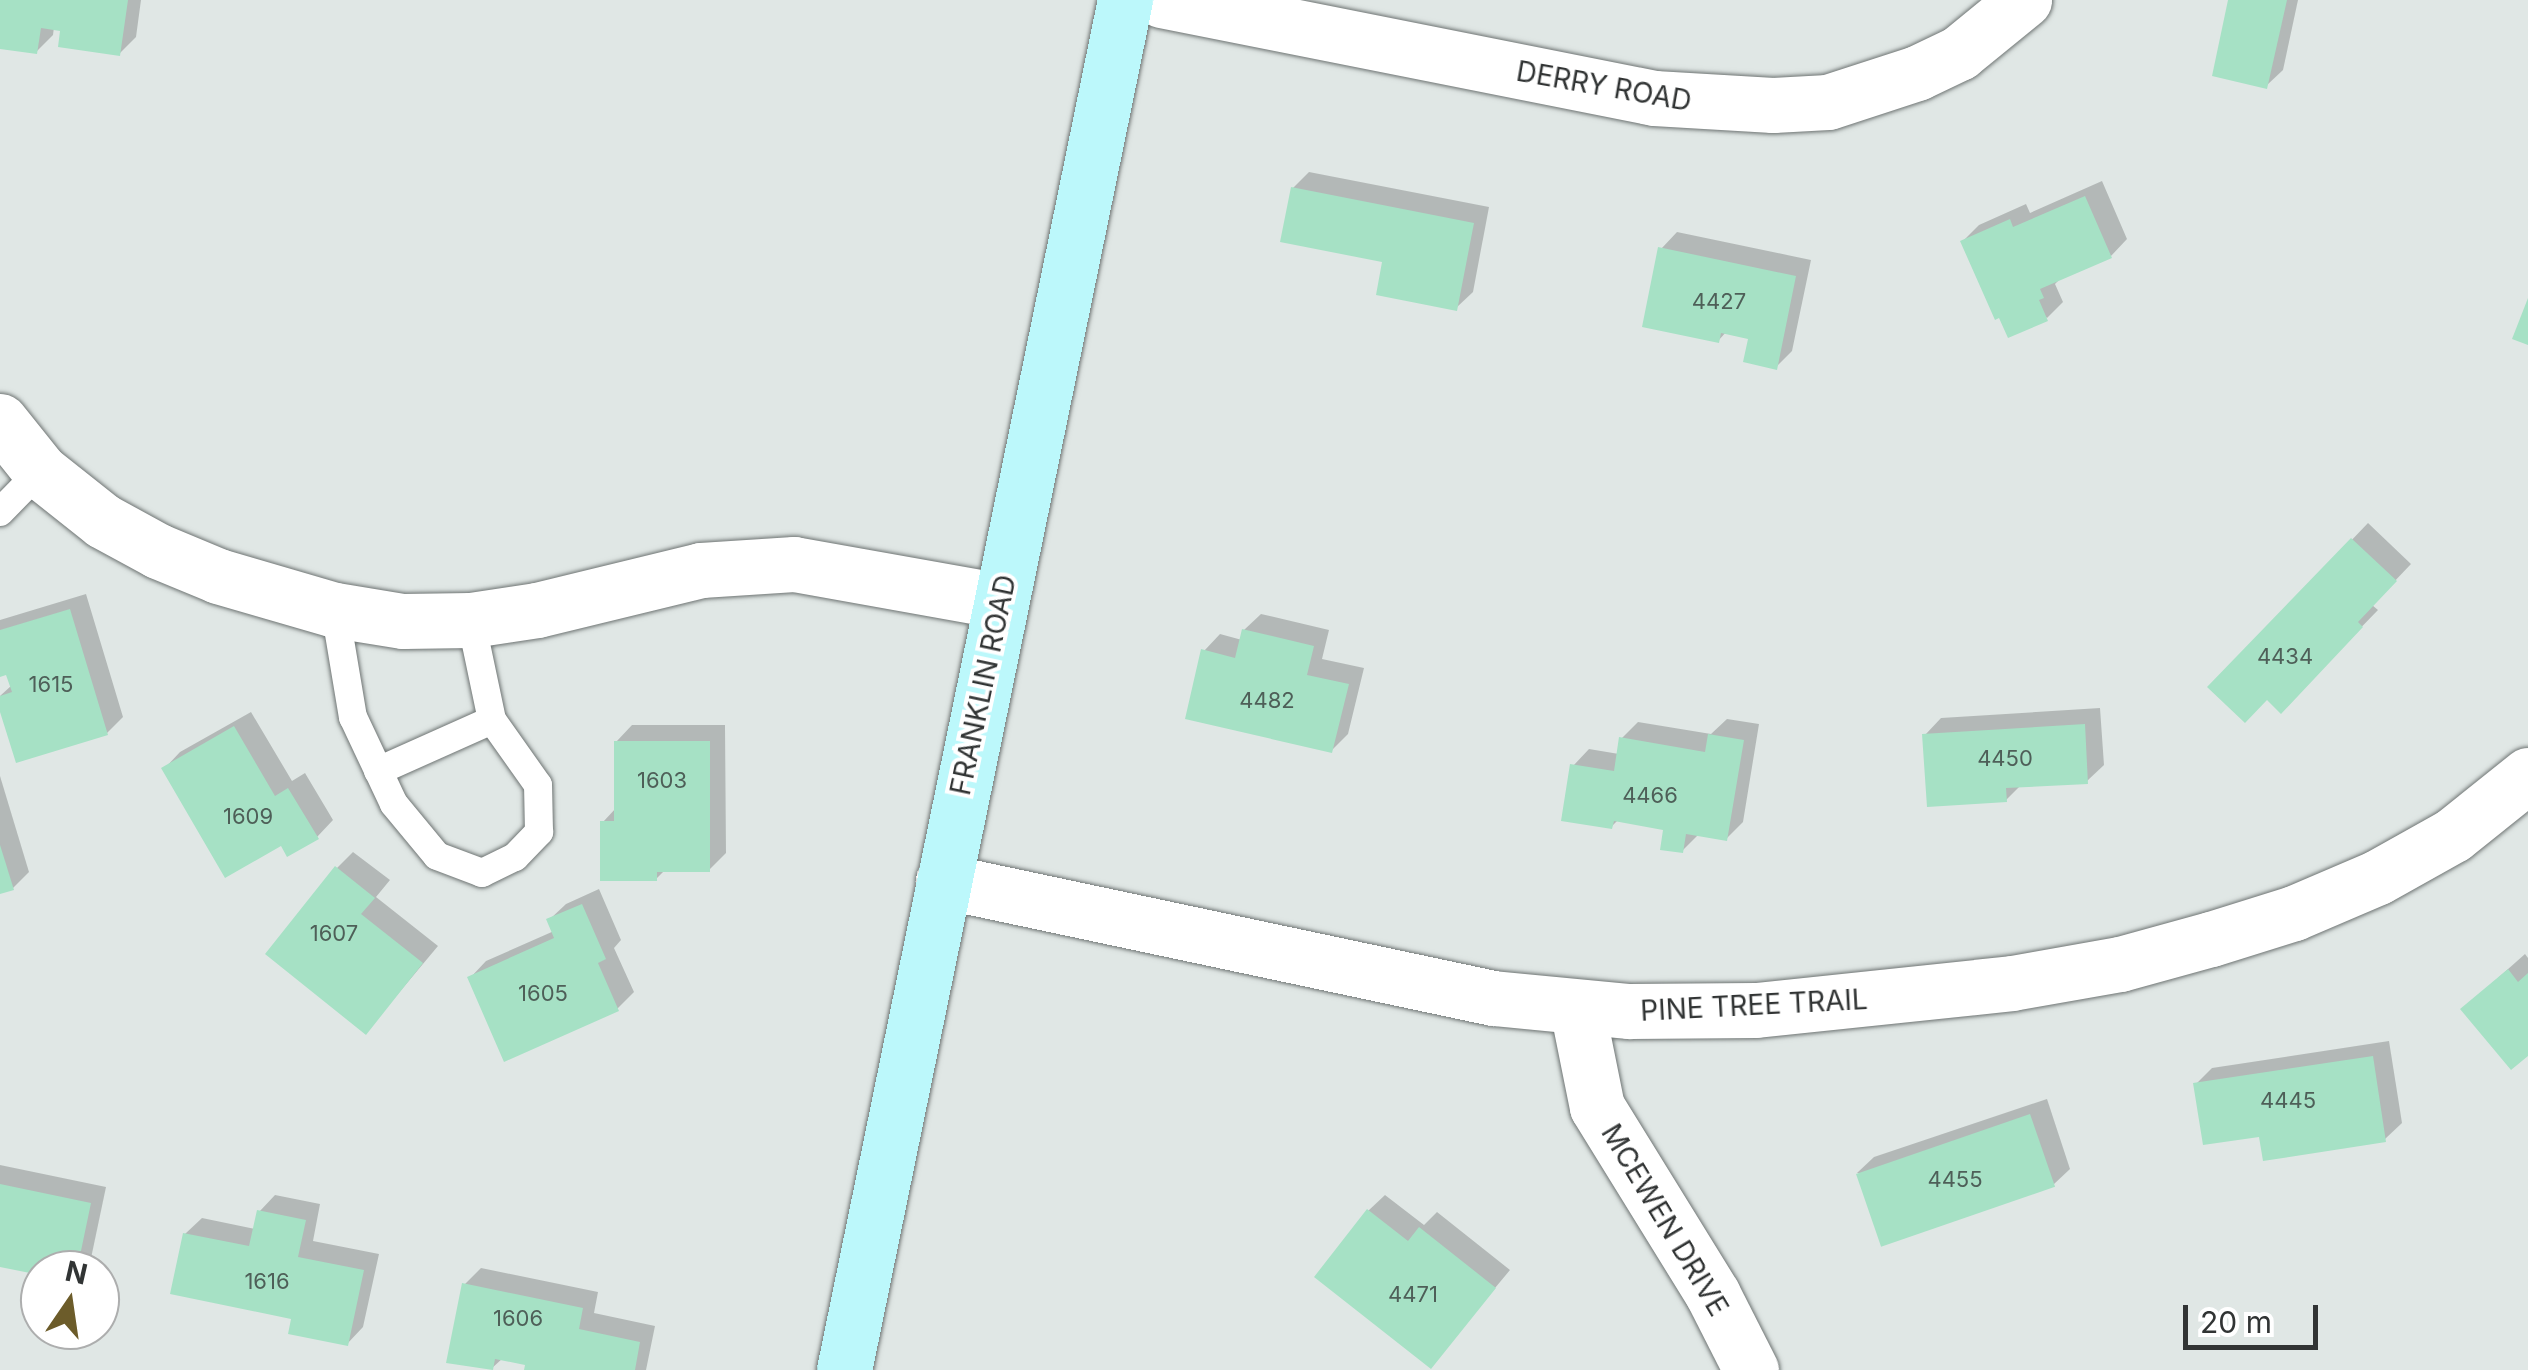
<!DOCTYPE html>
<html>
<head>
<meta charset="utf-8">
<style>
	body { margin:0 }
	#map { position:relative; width:2528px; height:1370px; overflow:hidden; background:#e0e7e5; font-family:Inter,sans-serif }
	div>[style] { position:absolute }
	.shadow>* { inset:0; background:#0003 }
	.building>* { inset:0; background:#a6e1c5; transform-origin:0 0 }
	.roads { filter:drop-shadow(0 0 2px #6e7473) drop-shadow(0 0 2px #6e7473) }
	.lane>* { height:28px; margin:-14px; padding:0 14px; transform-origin:14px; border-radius:14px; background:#fff }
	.street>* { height:55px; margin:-27.5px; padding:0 27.5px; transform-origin:27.5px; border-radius:27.5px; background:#fff }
	.secondary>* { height:55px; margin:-27.5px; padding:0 27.5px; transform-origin:27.5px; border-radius:27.5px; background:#bcf8fb }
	span { translate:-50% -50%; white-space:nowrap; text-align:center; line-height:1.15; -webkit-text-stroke:8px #fff; paint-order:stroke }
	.number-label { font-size:22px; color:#4e5f58 }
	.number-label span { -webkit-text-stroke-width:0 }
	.street-label { font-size:28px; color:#313434 }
	.north { position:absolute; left:20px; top:1250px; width:100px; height:100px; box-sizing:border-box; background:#fff; border:2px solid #adaeae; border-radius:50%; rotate:13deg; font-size:28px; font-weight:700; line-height:40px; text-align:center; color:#313434 }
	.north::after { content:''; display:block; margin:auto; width:35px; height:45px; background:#6c5c2a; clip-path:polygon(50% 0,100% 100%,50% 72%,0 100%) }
	.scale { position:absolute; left:2183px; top:1305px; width:135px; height:45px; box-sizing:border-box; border:5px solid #313434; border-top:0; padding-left:12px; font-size:30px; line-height:35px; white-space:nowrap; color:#313434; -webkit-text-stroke:8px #fff; paint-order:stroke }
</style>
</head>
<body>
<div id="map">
	<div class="shadow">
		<div style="clip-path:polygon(2px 0,141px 0,136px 37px,120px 53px,54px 27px,53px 35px,36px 52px,0 46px)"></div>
		<div style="clip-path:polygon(2231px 0,2298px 0,2283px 70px,2266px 86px)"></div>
		<div style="clip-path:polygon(1309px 172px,1489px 207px,1473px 292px,1456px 308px,1385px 260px,1293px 188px)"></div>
		<div style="clip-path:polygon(2102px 181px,2127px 239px,2111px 256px,2059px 280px,2055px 284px,2063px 302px,2047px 318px,1962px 242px,1979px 225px,2026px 204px,2030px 213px)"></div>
		<div style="clip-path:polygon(1677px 232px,1811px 260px,1792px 351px,1776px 367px,1751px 337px,1727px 331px,1718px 341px,1661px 249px)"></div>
		<div style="clip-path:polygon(2368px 523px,2411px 564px,2372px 605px,2378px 610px,2281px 710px,2267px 697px,2211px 687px)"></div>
		<div style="clip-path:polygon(86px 594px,123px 717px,107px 733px,0 703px,0 696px,12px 685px,8px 672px,0 674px,0 620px)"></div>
		<div style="clip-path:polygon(1261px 614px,1329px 630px,1322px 659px,1364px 668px,1348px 734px,1332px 750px,1204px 651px,1220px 634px,1242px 640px,1244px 630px)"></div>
		<div style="clip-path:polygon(2100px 708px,2104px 765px,2087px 781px,2021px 785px,2006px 800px,1925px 735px,1941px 718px)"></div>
		<div style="clip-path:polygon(251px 712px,292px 781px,305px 773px,333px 820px,317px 837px,164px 769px,180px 752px)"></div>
		<div style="clip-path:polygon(1727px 719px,1759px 724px,1743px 822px,1727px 838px,1699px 834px,1682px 851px,1666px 828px,1618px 820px,1611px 827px,1573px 766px,1589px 749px,1619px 754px,1621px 739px,1638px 722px,1711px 734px)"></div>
		<div style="clip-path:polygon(632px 725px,725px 725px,726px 853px,709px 870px,665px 870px,656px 879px,603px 822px,616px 808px,616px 742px)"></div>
		<div style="clip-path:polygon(0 776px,29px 872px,13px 888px,0 892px)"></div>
		<div style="clip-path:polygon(353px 852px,390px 880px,376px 897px,438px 946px,366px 1032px,337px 868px)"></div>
		<div style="clip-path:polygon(599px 889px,621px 940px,614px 948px,634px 992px,617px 1009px,470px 978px,486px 961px,554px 931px,549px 920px,566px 904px)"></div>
		<div style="clip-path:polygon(2525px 954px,2528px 958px,2528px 1052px,2463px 1009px)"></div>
		<div style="clip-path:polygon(2389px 1041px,2402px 1123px,2385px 1139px,2261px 1134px,2196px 1084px,2212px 1068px)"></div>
		<div style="clip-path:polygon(2047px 1099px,2070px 1169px,2053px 1185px,1857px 1173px,1874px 1157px)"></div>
		<div style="clip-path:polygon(0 1165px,106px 1187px,90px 1263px,83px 1270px,40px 1272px,0 1264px)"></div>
		<div style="clip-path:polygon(275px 1195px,320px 1204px,313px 1241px,379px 1254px,363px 1327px,347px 1344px,294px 1317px,185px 1234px,202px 1218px,255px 1229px,259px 1212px)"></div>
		<div style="clip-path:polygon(1385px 1195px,1424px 1225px,1437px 1212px,1510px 1270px,1430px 1366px,1368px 1211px)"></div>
		<div style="clip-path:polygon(481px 1268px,598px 1292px,594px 1313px,655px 1326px,646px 1370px,527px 1370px,528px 1363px,503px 1358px,491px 1369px,465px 1284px)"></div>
	</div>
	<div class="building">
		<div style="clip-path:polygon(0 0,128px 0,120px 56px,58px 47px,60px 31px,41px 28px,37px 54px,0 49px)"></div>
		<div style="clip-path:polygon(2228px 0,2287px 0,2267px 89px,2212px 76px)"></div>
		<div style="clip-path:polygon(1291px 187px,1474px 223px,1457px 311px,1376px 295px,1382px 262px,1280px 242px)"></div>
		<div style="clip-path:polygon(2085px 196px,2112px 258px,2040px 289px,2044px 298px,2039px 300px,2048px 321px,2008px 338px,1999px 318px,1995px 320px,1960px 241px,2010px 219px,2013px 227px)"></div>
		<div style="clip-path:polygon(1658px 247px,1796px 276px,1777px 370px,1743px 362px,1748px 339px,1721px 333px,1719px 343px,1642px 327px)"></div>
		<div style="clip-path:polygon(2528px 298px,2528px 345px,2512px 339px)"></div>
		<div style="clip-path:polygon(2351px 538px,2397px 581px,2358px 622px,2363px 627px,2281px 714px,2267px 700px,2245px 723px,2207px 687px)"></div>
		<div style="clip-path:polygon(70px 609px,108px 735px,16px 763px,0 712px,0 696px,12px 692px,6px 675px,0 677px,0 630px)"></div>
		<div style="clip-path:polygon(1242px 629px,1314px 646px,1307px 675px,1349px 684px,1332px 753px,1185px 719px,1201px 649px,1235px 658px)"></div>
		<div style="clip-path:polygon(2085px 724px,2088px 784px,2006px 788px,2007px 802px,1927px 807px,1922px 734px)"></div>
		<div style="clip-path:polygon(234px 726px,275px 796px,288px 788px,319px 839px,287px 857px,281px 846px,225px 878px,161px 768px)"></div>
		<div style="clip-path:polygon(1708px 734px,1744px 740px,1727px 841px,1686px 834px,1683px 853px,1660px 850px,1663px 830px,1614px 821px,1612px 829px,1561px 821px,1570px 764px,1614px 771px,1619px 737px,1705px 752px)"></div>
		<div style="clip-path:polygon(614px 741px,710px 741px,710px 872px,657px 872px,657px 881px,600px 881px,600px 821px,614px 821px)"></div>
		<div style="clip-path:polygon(0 845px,14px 890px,0 894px)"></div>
		<div style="clip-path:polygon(335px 866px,375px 898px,361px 914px,423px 963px,366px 1035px,265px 954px)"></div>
		<div style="clip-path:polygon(582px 904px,606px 959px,598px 963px,619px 1011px,504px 1062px,467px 977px,554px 938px,546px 919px)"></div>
		<div style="clip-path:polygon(2508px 969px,2518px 982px,2528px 973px,2528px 1056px,2511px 1070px,2460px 1009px)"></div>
		<div style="clip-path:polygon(2373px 1056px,2386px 1142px,2263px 1161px,2259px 1137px,2203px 1145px,2193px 1083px)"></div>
		<div style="left:2030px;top:1114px;width:77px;height:184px;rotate:71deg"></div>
		<div style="clip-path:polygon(0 1184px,91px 1203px,77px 1270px,40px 1270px,40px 1275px,0 1267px)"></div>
		<div style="clip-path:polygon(1367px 1209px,1408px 1241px,1419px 1227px,1496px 1288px,1431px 1369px,1314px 1277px)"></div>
		<div style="clip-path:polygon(257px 1210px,306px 1220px,298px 1257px,364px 1270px,348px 1346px,288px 1334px,291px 1319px,170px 1294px,183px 1233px,249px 1246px)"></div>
		<div style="clip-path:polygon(462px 1283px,583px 1308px,579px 1329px,640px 1342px,635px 1370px,524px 1370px,525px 1365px,495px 1359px,493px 1370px,446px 1363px)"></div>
	</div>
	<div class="roads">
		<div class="lane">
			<div style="left:0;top:512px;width:57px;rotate:-45.7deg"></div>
			<div style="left:335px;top:610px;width:109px;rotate:80.5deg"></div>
			<div style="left:353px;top:717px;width:96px;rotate:64.8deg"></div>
			<div style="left:394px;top:804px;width:67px;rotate:50.4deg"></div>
			<div style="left:437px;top:856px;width:48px;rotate:20.7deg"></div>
			<div style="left:482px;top:873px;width:37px;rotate:-26deg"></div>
			<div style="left:515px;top:857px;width:35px;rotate:-46deg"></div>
			<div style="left:539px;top:832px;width:47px;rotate:-91.2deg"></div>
			<div style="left:538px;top:785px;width:80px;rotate:-125.3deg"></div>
			<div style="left:492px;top:720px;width:102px;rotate:-101.9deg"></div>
			<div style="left:378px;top:771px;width:125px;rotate:-24.1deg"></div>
		</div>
		<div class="street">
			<div style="left:1161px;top:0;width:503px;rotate:11.24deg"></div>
			<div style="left:1654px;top:98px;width:119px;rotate:3.4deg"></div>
			<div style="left:1773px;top:105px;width:55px;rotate:-3.1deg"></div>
			<div style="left:1828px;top:102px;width:94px;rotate:-18deg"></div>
			<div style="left:1917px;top:73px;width:47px;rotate:-25.5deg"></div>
			<div style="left:1959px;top:53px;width:84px;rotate:-39.2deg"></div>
			<div style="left:0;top:421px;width:64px;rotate:51.3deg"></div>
			<div style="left:40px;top:471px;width:80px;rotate:38.4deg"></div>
			<div style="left:103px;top:521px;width:63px;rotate:28.6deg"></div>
			<div style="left:158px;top:551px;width:65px;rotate:22.6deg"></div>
			<div style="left:218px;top:576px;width:122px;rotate:16.2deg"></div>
			<div style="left:335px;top:610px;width:69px;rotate:9.2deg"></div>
			<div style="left:403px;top:621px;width:68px;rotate:-0.8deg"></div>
			<div style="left:471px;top:620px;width:67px;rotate:-8.6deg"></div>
			<div style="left:537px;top:610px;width:169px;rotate:-13.7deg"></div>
			<div style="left:701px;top:570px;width:93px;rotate:-3.7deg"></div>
			<div style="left:794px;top:564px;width:210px;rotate:10.1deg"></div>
			<div style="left:943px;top:881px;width:562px;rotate:12.01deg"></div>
			<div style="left:1493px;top:998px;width:137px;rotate:5.5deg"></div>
			<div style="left:1629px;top:1011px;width:127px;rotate:-0.5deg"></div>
			<div style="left:1756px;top:1010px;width:257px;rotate:-6deg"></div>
			<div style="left:2012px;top:983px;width:110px;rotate:-10deg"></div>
			<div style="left:2120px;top:964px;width:94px;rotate:-15.4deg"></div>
			<div style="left:2211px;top:939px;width:87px;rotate:-17.4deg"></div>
			<div style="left:2294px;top:913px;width:91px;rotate:-23.2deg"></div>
			<div style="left:2378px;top:877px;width:86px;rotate:-29.2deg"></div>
			<div style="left:2453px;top:835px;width:96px;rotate:-38.7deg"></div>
			<div style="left:1577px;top:1008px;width:101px;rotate:78.6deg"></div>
			<div style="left:1597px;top:1107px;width:221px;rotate:58.3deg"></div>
			<div style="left:1713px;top:1295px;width:84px;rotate:63.1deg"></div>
		</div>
		<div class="secondary">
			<div style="left:844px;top:1370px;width:1399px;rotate:-78.41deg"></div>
		</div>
	</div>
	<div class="number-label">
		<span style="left:1719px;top:302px">4427</span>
		<span style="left:2285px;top:657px">4434</span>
		<span style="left:51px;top:685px">1615</span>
		<span style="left:1267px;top:701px">4482</span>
		<span style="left:2005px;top:759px">4450</span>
		<span style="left:662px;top:781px">1603</span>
		<span style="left:1650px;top:796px">4466</span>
		<span style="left:248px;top:817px">1609</span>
		<span style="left:334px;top:934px">1607</span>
		<span style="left:543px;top:994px">1605</span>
		<span style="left:2288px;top:1101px">4445</span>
		<span style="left:1955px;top:1180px">4455</span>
		<span style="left:267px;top:1282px">1616</span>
		<span style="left:1413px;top:1295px">4471</span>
		<span style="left:518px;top:1319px">1606</span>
	</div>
	<div class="street-label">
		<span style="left:1604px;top:86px;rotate:10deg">DERRY ROAD</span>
		<span style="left:983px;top:685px;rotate:-78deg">FRANKLIN ROAD</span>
		<span style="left:1754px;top:1005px;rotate:-3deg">PINE TREE TRAIL</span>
		<span style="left:1665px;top:1220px;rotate:59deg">MCEWEN DRIVE</span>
	</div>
	<div class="north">N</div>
	<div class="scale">20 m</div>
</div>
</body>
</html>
